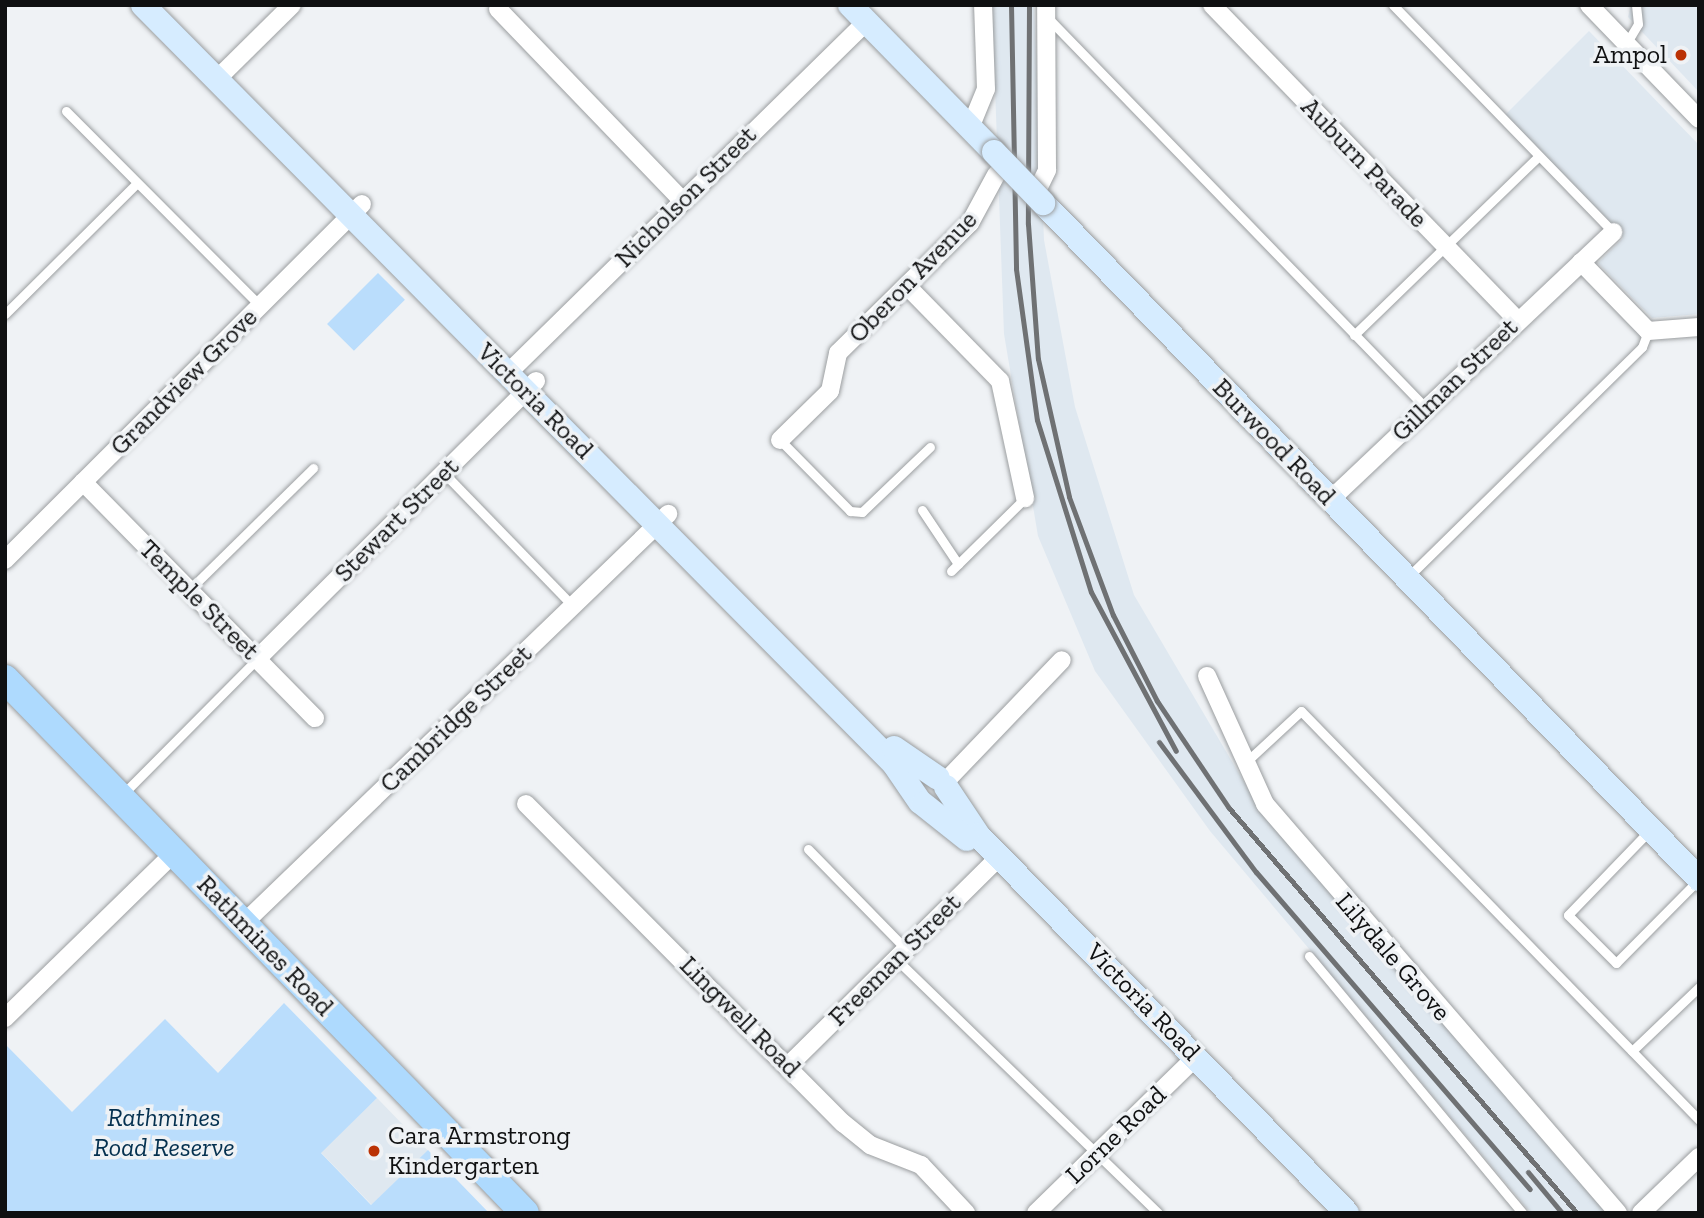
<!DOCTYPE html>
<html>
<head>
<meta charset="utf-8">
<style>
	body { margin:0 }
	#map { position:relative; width:1704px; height:1218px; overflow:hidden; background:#eff2f5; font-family:"Zilla Slab",serif }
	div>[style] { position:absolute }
	.built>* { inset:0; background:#dfe8f0; transform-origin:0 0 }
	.green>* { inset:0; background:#baddfc; transform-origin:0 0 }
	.roads { filter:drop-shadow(0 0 2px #9b9ea0) drop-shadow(0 0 2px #9b9ea0) }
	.lane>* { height:9px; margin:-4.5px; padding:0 4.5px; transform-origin:4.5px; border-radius:4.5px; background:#fff }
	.street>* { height:18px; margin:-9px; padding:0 9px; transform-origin:9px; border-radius:9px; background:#fff }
	.secondary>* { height:24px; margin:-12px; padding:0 12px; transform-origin:12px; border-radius:12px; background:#d6ecff }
	.primary>* { height:28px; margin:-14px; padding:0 14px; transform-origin:14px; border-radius:14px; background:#aedafe }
	.rail>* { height:5px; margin:-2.5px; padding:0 2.5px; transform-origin:2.5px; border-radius:2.5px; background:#6f7173 }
	.bridges { filter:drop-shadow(0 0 2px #9b9ea0) drop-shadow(0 0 2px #9b9ea0) }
	.secondary-bridge>* { height:24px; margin:-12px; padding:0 12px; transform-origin:12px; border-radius:12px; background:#d6ecff }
	.dots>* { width:19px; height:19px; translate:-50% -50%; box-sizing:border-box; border:4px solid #eff2f5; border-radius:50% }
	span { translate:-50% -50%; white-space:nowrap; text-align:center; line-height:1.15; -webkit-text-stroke:7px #eff2f5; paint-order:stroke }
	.poi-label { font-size:26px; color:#0f1011 }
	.right { translate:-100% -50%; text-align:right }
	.left { translate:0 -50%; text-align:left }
	.street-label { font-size:26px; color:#0f1011 }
	.park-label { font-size:26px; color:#04304f; font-style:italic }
	.frame { position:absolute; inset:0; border:7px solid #0f1011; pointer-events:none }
</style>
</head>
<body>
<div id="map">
	<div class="built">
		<div style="clip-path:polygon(992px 5px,1034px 5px,1044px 240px,1075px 407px,1134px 595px,1264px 816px,1607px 1213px,1531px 1213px,1210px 831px,1095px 671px,1038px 536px,1004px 334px)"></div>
		<div style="clip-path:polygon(1631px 5px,1699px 5px,1699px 92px,1628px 17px)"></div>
		<div style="clip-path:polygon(1589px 31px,1699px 145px,1699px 314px,1652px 318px,1598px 263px,1623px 238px,1505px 115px)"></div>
		<div style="left:377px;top:1098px;width:73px;height:78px;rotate:46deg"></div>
	</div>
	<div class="green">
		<div style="left:378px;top:273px;width:38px;height:72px;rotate:45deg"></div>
		<div style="clip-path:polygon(284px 1003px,377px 1098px,321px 1153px,371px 1205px,428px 1150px,489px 1213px,5px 1213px,5px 1044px,72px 1112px,165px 1019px,218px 1073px)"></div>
	</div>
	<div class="roads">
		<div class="lane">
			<div style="left:1393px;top:5px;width:316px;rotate:45.9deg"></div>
			<div style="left:1047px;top:17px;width:545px;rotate:45.89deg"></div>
			<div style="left:1626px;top:44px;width:23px;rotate:-59deg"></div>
			<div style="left:1638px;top:24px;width:19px;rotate:-96deg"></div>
			<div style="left:66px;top:111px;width:275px;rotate:45.1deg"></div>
			<div style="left:5px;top:314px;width:186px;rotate:-44.8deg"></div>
			<div style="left:1354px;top:335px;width:257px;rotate:-44.1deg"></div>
			<div style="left:780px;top:440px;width:100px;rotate:45.4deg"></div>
			<div style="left:850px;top:511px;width:12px;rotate:5deg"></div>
			<div style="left:862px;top:512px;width:94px;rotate:-43.7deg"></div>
			<div style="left:444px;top:473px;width:185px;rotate:45.9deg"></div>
			<div style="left:922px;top:510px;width:65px;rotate:56.3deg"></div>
			<div style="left:951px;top:571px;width:104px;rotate:-44.6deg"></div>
			<div style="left:1408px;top:577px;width:328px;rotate:-44.5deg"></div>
			<div style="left:1642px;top:347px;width:17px;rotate:-69deg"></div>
			<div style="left:189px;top:590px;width:174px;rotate:-44.5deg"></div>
			<div style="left:1246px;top:762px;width:75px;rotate:-42.8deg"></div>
			<div style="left:1301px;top:711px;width:571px;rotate:45.78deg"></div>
			<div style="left:123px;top:794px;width:190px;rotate:-45.2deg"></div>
			<div style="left:1650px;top:830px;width:118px;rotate:134deg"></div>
			<div style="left:1568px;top:915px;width:68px;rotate:45deg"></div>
			<div style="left:1616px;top:963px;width:117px;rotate:-45.3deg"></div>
			<div style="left:808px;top:849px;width:140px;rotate:45.6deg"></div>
			<div style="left:1309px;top:956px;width:334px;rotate:50.3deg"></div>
			<div style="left:896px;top:959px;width:365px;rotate:44.1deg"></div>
			<div style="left:1632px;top:1051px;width:93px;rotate:-43.7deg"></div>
		</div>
		<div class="street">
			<div style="left:1212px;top:5px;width:438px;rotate:45.9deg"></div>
			<div style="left:1589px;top:5px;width:158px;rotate:46deg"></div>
			<div style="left:498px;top:9px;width:265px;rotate:46.1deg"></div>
			<div style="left:217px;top:79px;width:105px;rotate:-44.6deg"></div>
			<div style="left:970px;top:128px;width:42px;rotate:-67.7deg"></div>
			<div style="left:986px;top:89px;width:84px;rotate:-92deg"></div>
			<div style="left:1035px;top:195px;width:28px;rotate:-64deg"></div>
			<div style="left:1047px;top:170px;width:165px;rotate:-90.3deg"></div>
			<div style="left:1581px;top:262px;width:96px;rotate:45.8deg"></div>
			<div style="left:1648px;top:331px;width:51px;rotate:-4.5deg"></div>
			<div style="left:907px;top:286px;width:133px;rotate:45.6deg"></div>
			<div style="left:1000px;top:381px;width:120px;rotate:77.9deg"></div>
			<div style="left:508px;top:373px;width:501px;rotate:-44.43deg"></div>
			<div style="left:780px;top:440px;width:70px;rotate:-44.4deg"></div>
			<div style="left:830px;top:391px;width:39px;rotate:-78deg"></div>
			<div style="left:838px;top:353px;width:185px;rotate:-44.6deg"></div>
			<div style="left:970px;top:223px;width:55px;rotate:-61.6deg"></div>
			<div style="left:83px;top:482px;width:331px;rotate:45.5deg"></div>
			<div style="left:1330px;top:500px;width:390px;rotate:-43.4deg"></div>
			<div style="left:5px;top:560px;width:504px;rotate:-44.92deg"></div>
			<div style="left:257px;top:659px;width:394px;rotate:-44.9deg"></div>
			<div style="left:1207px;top:676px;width:141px;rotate:65.6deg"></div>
			<div style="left:1265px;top:804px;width:540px;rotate:49.2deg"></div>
			<div style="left:944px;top:783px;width:170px;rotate:-46.2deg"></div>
			<div style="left:526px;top:804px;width:450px;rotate:45.2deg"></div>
			<div style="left:843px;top:1123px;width:35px;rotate:39deg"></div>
			<div style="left:870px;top:1145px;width:55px;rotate:21.4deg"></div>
			<div style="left:921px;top:1165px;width:66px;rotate:46.8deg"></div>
			<div style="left:243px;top:924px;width:591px;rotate:-43.97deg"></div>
			<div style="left:5px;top:1018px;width:236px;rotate:-44.3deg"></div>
			<div style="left:789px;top:1065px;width:298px;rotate:-44.7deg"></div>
			<div style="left:1036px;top:1213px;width:223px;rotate:-44.3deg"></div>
			<div style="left:1641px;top:1213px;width:81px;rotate:-44deg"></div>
		</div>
		<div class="secondary">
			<div style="left:143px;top:5px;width:1068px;rotate:45.3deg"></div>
			<div style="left:894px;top:764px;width:46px;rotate:55.6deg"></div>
			<div style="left:850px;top:5px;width:206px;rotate:45.6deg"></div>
			<div style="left:1043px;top:203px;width:942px;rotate:45.86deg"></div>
			<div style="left:894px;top:748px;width:53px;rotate:34.3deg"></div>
			<div style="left:946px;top:787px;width:58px;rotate:56.3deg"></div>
			<div style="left:978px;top:835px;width:528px;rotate:45.69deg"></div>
			<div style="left:923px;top:804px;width:56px;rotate:38.5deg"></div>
		</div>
		<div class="primary">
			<div style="left:5px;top:679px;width:745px;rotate:45.76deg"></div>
		</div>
	</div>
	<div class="rail">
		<div style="left:1011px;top:5px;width:264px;rotate:88.9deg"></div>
		<div style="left:1016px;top:269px;width:152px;rotate:82.1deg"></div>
		<div style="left:1037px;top:420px;width:180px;rotate:72.6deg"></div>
		<div style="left:1091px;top:592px;width:180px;rotate:61.9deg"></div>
		<div style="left:1029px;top:5px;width:219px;rotate:90.3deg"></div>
		<div style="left:1028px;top:224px;width:135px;rotate:85.8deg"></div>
		<div style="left:1038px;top:359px;width:141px;rotate:77.3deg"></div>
		<div style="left:1069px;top:497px;width:126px;rotate:69.6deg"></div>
		<div style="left:1113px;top:615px;width:97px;rotate:62.9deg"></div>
		<div style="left:1157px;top:701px;width:129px;rotate:56.1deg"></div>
		<div style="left:1229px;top:808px;width:534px;rotate:49.33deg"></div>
		<div style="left:1159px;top:742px;width:162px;rotate:53.3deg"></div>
		<div style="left:1256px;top:872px;width:419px;rotate:49.2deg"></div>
		<div style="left:1528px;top:1172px;width:53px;rotate:50.3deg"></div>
	</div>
	<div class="bridges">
		<div class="secondary-bridge">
			<div style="left:994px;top:152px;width:71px;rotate:46.1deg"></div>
		</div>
	</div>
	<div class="dots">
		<div style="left:1681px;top:55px;background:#bb3204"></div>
		<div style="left:374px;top:1151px;background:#bb3204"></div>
	</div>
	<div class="poi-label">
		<span class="right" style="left:1667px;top:55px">Ampol</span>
		<span class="left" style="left:388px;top:1151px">Cara Armstrong<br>Kindergarten</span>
	</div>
	<div class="street-label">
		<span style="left:1364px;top:163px;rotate:46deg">Auburn Parade</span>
		<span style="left:686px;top:197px;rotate:-45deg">Nicholson Street</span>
		<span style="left:913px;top:277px;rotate:-46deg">Oberon Avenue</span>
		<span style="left:1455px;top:380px;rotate:-44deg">Gillman Street</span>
		<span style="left:184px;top:382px;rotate:-45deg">Grandview Grove</span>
		<span style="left:535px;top:401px;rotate:45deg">Victoria Road</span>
		<span style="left:1274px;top:442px;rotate:46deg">Burwood Road</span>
		<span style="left:397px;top:520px;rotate:-45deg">Stewart Street</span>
		<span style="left:199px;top:600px;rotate:45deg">Temple Street</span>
		<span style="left:456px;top:719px;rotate:-44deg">Cambridge Street</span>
		<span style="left:265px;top:946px;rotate:46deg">Rathmines Road</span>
		<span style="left:1393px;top:957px;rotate:49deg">Lilydale Grove</span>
		<span style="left:895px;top:960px;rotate:-45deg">Freeman Street</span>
		<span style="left:1143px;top:1002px;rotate:46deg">Victoria Road</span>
		<span style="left:740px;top:1017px;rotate:45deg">Lingwell Road</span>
		<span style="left:1116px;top:1135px;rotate:-44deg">Lorne Road</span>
	</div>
	<div class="park-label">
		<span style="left:164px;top:1133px">Rathmines<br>Road Reserve</span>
	</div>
	<div class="frame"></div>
</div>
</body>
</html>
